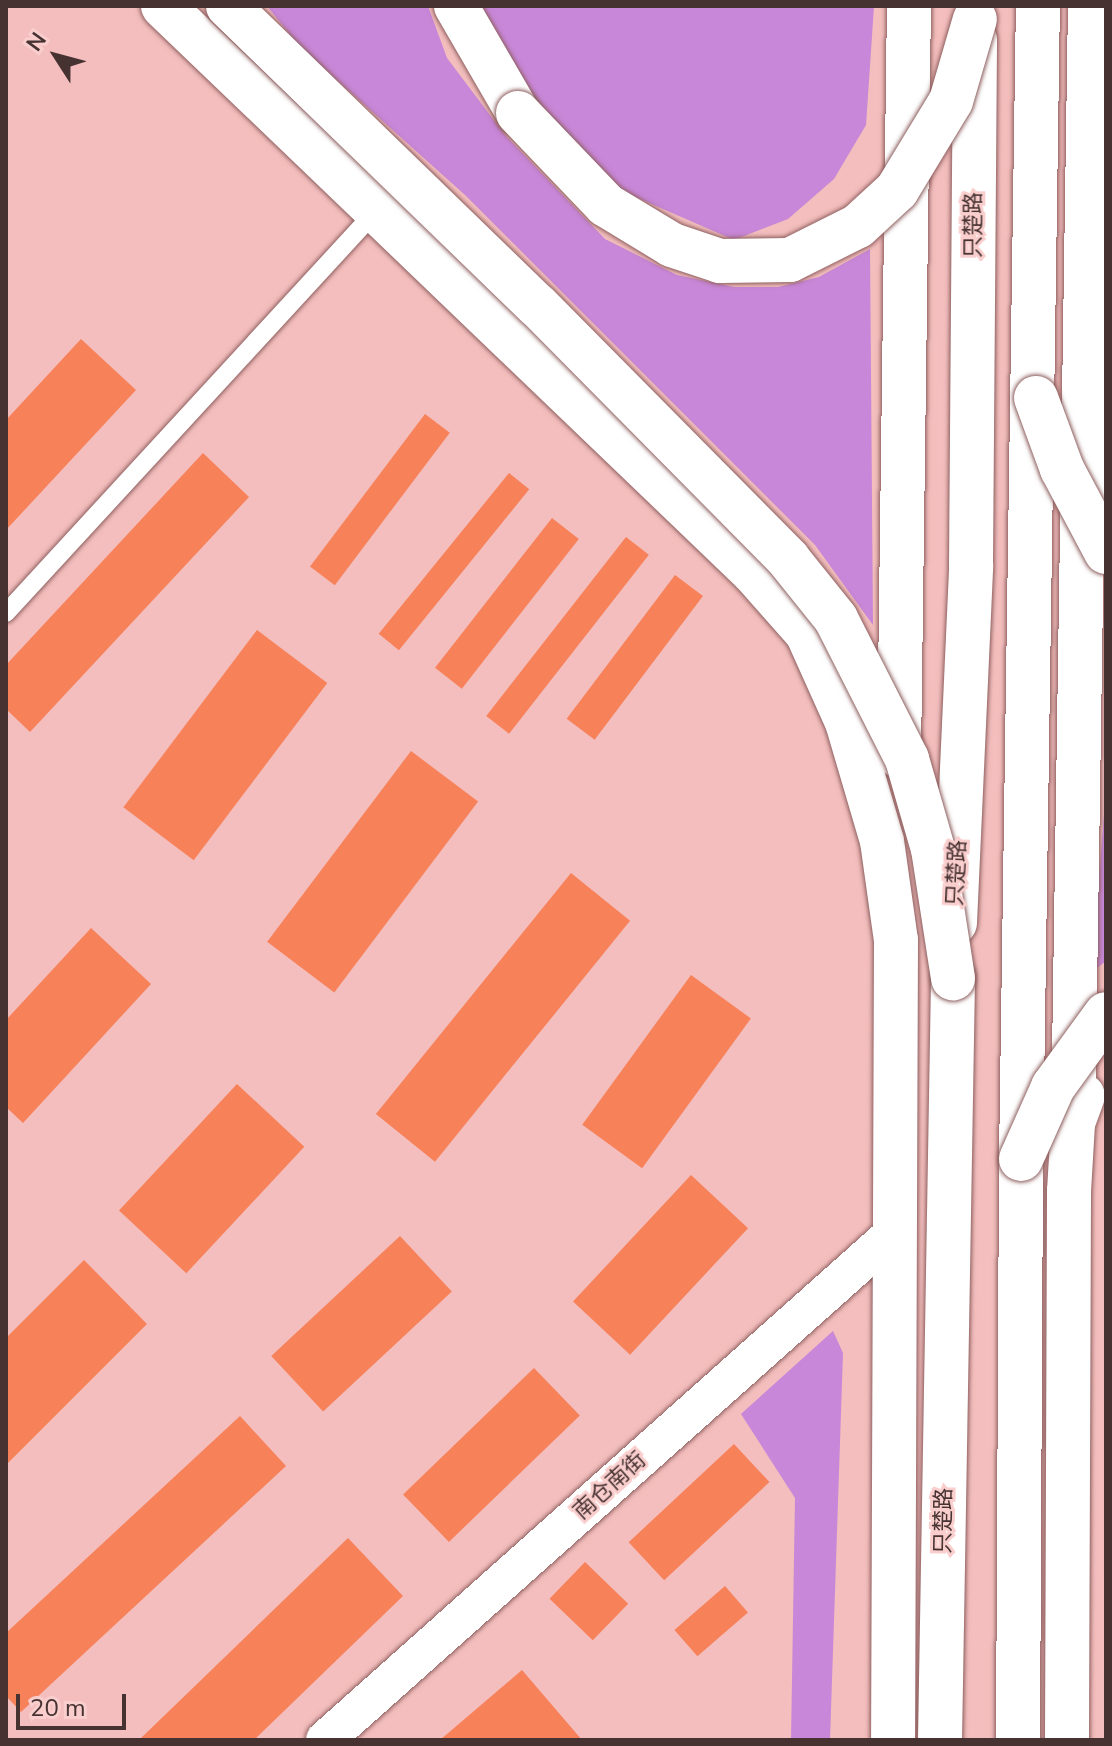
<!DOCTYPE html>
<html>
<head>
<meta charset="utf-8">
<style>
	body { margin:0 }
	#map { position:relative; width:1112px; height:1746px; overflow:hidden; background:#f3bebd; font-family:"Nunito Sans","Noto Sans SC",sans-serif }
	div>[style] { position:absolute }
	.green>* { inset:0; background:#c887d8 }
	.building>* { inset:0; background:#f78159; transform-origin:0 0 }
	.roads { filter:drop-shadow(0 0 2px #8e5f5f) drop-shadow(0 0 2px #8e5f5f) }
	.service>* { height:18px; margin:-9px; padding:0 9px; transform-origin:9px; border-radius:9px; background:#fff }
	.minor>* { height:38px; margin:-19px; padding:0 19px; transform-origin:19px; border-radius:19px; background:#fff }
	.secondary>* { height:44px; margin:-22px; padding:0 22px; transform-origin:22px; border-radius:22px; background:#fff }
	.primary>* { height:44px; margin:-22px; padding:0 22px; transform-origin:22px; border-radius:22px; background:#fff }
	.trunk>* { height:44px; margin:-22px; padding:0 22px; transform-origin:22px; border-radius:22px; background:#fff }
	.bridges { filter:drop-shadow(0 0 2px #8e5f5f) drop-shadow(0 0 2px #8e5f5f) }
	.secondary-bridge>* { height:44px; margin:-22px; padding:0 22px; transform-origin:22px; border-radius:22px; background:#fff }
	span { translate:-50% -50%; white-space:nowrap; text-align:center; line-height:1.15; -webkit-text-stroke:6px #f9cecd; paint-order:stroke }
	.street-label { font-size:22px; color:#473232 }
	.frame { position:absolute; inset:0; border:8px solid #473232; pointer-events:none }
	.north { position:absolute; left:16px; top:16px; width:80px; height:80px; -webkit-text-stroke:6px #f9cecd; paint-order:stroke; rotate:306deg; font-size:22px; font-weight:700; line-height:32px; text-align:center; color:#473232 }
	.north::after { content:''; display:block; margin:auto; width:28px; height:36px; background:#473232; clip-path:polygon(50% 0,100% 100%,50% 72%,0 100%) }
	.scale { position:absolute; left:16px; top:1694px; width:110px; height:36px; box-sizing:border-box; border:4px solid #473232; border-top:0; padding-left:10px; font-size:24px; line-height:28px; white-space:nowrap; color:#473232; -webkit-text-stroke:6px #f9cecd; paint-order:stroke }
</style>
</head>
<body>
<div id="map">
	<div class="green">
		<div style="clip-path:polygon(267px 6px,428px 6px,447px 58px,505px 135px,605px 239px,677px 275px,734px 287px,778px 287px,819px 277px,870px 249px,873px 625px,815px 545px,465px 195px,300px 47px)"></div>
		<div style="clip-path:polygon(480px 6px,874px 6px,866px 125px,834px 179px,788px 219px,734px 240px,624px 192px,522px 86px)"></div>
		<div style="clip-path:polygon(1106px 787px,1106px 961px,1092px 972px)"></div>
		<div style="clip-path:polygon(833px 1331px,843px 1353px,830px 1740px,791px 1740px,795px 1498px,741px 1414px)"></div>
	</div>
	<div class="building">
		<div style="clip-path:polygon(81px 339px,136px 390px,6px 530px,6px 420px)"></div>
		<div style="left:425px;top:414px;width:31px;height:191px;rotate:37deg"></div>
		<div style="clip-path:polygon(203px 453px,249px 497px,30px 732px,6px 709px,6px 665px)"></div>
		<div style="left:509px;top:473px;width:26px;height:207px;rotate:39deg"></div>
		<div style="left:552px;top:518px;width:34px;height:190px;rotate:38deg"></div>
		<div style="left:626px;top:537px;width:29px;height:227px;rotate:38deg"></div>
		<div style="left:675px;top:575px;width:35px;height:180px;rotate:37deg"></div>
		<div style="left:257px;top:630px;width:88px;height:222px;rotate:37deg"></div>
		<div style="left:411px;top:751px;width:84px;height:239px;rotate:37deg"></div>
		<div style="left:571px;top:873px;width:76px;height:310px;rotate:39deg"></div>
		<div style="clip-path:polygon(91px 928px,151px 984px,23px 1123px,6px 1107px,6px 1020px)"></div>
		<div style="left:691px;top:975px;width:74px;height:185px;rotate:36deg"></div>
		<div style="left:237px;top:1084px;width:92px;height:173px;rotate:43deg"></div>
		<div style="left:691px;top:1175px;width:78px;height:173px;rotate:43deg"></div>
		<div style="left:400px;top:1236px;width:76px;height:176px;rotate:47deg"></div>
		<div style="clip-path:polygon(84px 1260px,147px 1324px,6px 1465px,6px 1338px)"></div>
		<div style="left:534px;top:1368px;width:66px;height:182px;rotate:46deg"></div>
		<div style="clip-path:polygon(240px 1416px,286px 1466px,21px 1712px,6px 1696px,6px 1633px)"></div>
		<div style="left:734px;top:1444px;width:52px;height:144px;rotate:47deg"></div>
		<div style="clip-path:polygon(348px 1538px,403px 1596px,254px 1740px,139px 1740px)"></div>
		<div style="left:585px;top:1562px;width:60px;height:51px;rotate:44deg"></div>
		<div style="left:725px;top:1586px;width:35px;height:67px;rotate:49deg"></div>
		<div style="clip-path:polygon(522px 1670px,582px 1740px,440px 1740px)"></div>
	</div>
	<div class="roads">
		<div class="service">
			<div style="left:6px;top:613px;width:545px;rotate:-47.38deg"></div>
		</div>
		<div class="minor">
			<div style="left:325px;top:1740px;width:765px;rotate:-41.71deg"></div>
		</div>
		<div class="secondary">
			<div style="left:163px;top:6px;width:818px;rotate:43.81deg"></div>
			<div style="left:753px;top:572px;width:81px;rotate:48.5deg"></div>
			<div style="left:807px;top:633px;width:98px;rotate:65.8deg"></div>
			<div style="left:847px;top:722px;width:124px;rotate:73.6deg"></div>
			<div style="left:882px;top:841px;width:100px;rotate:82deg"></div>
			<div style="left:896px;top:940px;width:800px;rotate:90.21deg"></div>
			<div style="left:456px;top:6px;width:124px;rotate:59.9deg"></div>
			<div style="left:899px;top:756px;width:750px;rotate:-89.24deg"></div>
			<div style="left:1073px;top:1123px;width:1117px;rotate:-89.13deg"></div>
			<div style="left:1067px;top:1740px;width:549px;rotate:-89.79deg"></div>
			<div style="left:1069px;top:1191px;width:68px;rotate:-86.6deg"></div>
			<div style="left:1073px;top:1123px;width:29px;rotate:-70deg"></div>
		</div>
		<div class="primary">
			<div style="left:955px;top:923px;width:359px;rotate:-87.4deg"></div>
			<div style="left:971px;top:564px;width:524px;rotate:-89.56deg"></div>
			<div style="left:1021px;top:1159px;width:1153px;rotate:-89.16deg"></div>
		</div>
		<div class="trunk">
			<div style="left:940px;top:1740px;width:762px;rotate:-89.02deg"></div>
			<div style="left:1018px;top:1740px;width:581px;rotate:-89.7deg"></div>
		</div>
	</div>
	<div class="bridges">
		<div class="secondary-bridge">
			<div style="left:228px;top:6px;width:431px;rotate:44.1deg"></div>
			<div style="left:538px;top:306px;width:356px;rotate:45.3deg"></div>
			<div style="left:788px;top:559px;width:77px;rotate:51.3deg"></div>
			<div style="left:836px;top:619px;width:157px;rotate:63.1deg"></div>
			<div style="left:907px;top:759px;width:94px;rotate:73.9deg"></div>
			<div style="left:933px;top:849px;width:131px;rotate:81.2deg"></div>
			<div style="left:518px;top:113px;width:127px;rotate:46.3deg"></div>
			<div style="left:606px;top:205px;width:77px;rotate:31.2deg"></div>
			<div style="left:672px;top:245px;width:51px;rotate:18.4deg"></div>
			<div style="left:720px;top:261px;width:70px;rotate:-0.8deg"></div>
			<div style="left:790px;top:260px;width:76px;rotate:-26.6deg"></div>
			<div style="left:858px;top:226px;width:53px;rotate:-42.7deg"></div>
			<div style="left:897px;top:190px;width:104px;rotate:-58.8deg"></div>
			<div style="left:951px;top:101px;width:85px;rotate:-73.7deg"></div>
			<div style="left:1036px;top:398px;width:76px;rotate:69.9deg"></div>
			<div style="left:1062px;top:469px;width:94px;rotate:62.1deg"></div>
			<div style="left:1021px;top:1159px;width:79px;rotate:-66deg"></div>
			<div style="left:1053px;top:1087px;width:90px;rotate:-54deg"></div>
		</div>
	</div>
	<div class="street-label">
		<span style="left:974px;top:225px;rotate:-90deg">只楚路</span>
		<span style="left:957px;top:873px;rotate:-87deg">只楚路</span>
		<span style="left:610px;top:1486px;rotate:-42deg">南仓南街</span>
		<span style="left:944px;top:1521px;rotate:-89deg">只楚路</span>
	</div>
	<div class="frame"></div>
	<div class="north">N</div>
	<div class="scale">20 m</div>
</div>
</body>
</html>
